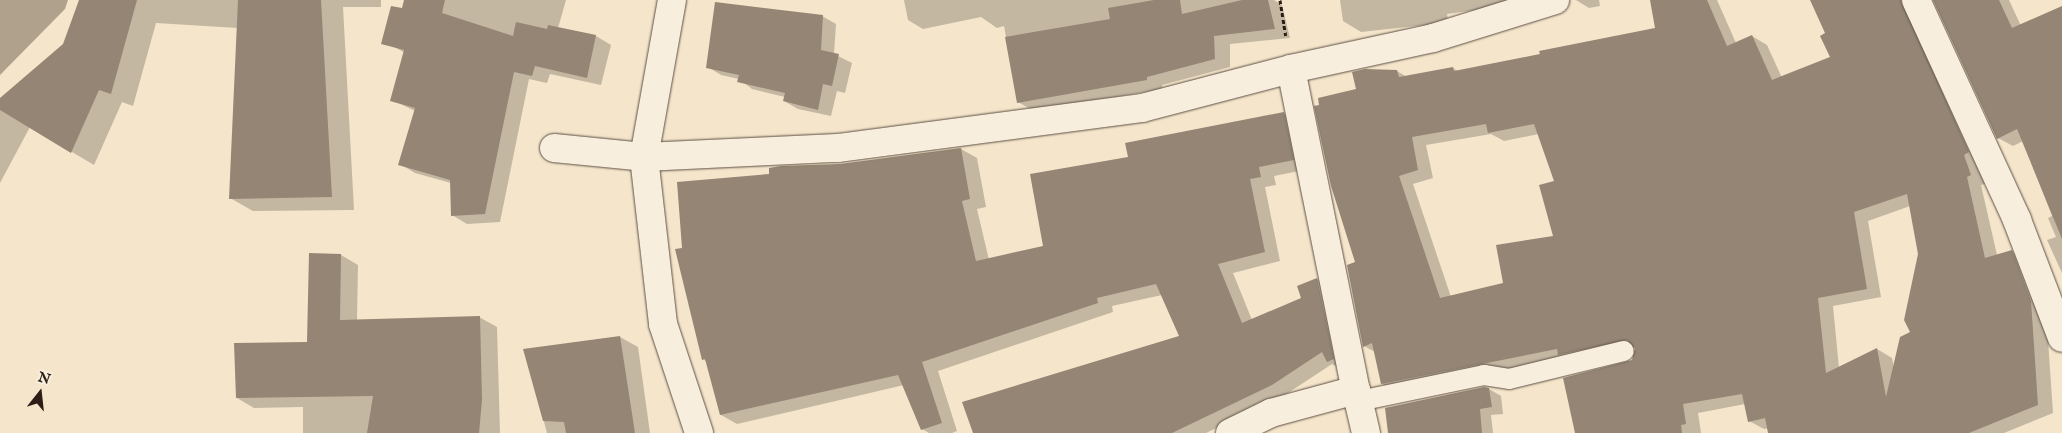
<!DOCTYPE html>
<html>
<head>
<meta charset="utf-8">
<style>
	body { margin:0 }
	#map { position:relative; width:2062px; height:433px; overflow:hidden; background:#f4e5cb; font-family:"IM FELL English",serif }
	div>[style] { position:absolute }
	.water>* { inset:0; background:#b0a18d }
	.shadow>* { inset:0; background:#0003 }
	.building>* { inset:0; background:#948574 }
	.path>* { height:3px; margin-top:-1.5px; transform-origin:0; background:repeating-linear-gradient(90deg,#2c1d16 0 4px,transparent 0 6.5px) }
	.roads { filter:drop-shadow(0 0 1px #5e4f43) drop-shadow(0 0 1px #5e4f43) }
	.service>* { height:20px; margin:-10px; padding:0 10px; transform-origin:10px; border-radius:10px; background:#f8eedd }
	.minor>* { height:28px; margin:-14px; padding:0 14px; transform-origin:14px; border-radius:14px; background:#f8eedd }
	span { translate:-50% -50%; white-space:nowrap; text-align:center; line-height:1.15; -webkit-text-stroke:4px #f8eedd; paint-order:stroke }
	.north { position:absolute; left:15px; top:368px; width:50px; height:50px; -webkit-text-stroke:4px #f8eedd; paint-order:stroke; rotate:16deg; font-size:14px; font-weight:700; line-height:20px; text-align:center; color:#2c1d16 }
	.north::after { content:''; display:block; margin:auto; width:18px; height:22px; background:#2c1d16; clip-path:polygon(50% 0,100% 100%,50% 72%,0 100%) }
</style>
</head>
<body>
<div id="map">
	<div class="water">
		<div style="clip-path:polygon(0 0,68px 0,65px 9px,0 75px)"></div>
	</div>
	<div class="shadow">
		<div style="clip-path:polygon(80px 0,381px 0,381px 7px,343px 7px,354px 210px,253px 211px,230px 198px,238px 28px,156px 23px,133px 106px,122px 102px,94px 165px,30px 127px,0 183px,0 100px,64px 44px)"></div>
		<div style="clip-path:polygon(405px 0,566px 0,558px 28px,596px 36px,611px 45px,601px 85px,550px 74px,547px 83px,529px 79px,500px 222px,467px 224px,452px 215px,451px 183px,415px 173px,400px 164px,415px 111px,392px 100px,405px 53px,393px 46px)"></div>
		<div style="clip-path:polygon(904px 0,1274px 0,1282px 5px,1290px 38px,1230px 44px,1230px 67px,1162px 85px,1162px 89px,1034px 111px,1018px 102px,1004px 26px,997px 28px,981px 17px,923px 29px,908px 20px)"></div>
		<div style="clip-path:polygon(1340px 0,1548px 0,1447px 14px,1448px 21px,1435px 24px,1361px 32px,1343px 21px)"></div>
		<div style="clip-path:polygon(1576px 0,1599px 0,1600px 6px,1589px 8px)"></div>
		<div style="clip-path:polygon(evenodd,1658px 0,1717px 0,1736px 43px,1752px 36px,1767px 45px,1782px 78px,1832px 58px,1826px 34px,1811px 0,1920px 0,1985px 184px,1981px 185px,1997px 255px,2011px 251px,2026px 260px,2046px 311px,2053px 413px,2004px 433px,1789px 433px,1787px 425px,1764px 429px,1749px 421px,1745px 404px,1698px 413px,1701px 433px,1576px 433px,1637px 354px,1635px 348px,1574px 363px,1397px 392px,1382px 384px,1375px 352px,1364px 346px,1357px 263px,1357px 90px,1397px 71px,1407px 77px,1453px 68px,1459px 72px,1656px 29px,1658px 0,1491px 134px,1504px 141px,1539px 134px,1555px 182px,1554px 237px,1504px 284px,1451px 297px,1413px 184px,1433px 178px,1426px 145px,1491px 134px,1658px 0,1910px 206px,1920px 254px,1912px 333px,1894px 368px,1892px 358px,1877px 349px,1839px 368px,1833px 306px,1881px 297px,1868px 221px,1910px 206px)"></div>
		<div style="clip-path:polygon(1933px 0,2009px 0,2021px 26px,2062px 8px,2062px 273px,2047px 240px,2056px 237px,2048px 218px,2052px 216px,2023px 141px,2013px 146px,1998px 138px)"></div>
		<div style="clip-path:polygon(822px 16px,836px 24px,834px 54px,852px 63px,845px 93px,837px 91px,831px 116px,798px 109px,784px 101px,785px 97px,752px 89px,739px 79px,721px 75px,708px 67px)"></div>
		<div style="clip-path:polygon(1283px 113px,1299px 122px,1309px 169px,1274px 176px,1276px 185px,1265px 187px,1280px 261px,1233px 273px,1252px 320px,1303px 299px,1317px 279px,1333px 288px,1343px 370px,1332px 364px,1288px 393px,1206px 433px,974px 433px,1181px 337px,1162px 295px,1112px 306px,1113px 312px,938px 371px,957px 431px,952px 433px,929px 433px,922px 429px,904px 385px,737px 424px,721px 415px,707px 362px,703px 359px,683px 249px,771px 176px,961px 149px,977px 158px,986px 207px,977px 209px,989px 260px,1045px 247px,1130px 158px)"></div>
		<div style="clip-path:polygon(341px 255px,358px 265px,357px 320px,479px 317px,497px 327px,500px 433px,303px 433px,303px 407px,254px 408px,237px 398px,308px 343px)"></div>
		<div style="clip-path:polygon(620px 337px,638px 347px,650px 433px,547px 433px,525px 350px)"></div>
		<div style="clip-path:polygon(1489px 389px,1501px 396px,1503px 414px,1491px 415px,1493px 433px,1398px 433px)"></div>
	</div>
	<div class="building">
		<div style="clip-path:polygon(79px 0,137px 0,111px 94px,99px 90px,71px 153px,0 110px,0 98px,63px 44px)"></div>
		<div style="clip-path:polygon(238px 0,321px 0,332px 197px,229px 199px)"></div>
		<div style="clip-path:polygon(404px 0,445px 0,442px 13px,513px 36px,516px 22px,547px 29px,548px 25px,596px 35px,587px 78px,535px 66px,532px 76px,514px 72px,485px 214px,451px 216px,450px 180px,398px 165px,415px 108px,390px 101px,404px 50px,381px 44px,391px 6px,402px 8px)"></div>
		<div style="clip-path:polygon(1154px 0,1180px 0,1182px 14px,1242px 0,1268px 0,1275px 29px,1214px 36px,1215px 59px,1147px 77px,1147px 80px,1017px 103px,1005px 37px,1110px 19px,1108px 8px)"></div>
		<div style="clip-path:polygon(evenodd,1650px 0,1707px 0,1727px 46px,1752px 35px,1772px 80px,1830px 57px,1820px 36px,1825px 33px,1810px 0,1901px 0,1969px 152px,1964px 155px,1971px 175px,1967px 177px,1985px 258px,2012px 250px,2031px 301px,2038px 405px,1969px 433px,1768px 433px,1765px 418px,1748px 422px,1742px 394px,1683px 404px,1686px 424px,1681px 425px,1682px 433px,1575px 433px,1563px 378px,1632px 360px,1635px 348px,1627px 340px,1558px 355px,1557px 349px,1381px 384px,1372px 343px,1363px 347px,1347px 265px,1355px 262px,1331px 186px,1314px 106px,1319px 105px,1318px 98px,1356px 89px,1352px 72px,1365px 69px,1397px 70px,1399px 77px,1453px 67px,1454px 71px,1540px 54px,1539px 51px,1655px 28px,1650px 0,1486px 124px,1488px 133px,1534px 124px,1554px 181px,1539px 185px,1553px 236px,1496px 245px,1503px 283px,1440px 298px,1399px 176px,1418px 170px,1412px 137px,1486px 124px,1650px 0,1907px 194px,1918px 254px,1904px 320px,1910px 332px,1900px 337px,1886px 397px,1877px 348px,1826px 373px,1818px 298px,1867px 289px,1854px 212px,1907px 194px)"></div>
		<div style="clip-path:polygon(1933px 0,1999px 0,2012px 28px,2062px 6px,2062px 239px,2017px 129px,1997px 139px)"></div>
		<div style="clip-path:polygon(715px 2px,823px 15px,821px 50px,839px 54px,832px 86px,823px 84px,818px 110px,783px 101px,785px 93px,737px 82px,739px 75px,706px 68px)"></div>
		<div style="clip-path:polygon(1284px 112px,1294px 160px,1259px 167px,1261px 177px,1250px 179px,1265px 252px,1218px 264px,1242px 323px,1301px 298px,1297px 286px,1317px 278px,1334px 359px,1327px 362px,1322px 352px,1272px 385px,1172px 433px,973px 433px,962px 402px,1179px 336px,1156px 284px,1097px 298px,1098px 303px,922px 362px,942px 423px,921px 430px,898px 375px,720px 415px,705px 359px,702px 360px,675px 249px,682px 248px,677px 182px,769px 174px,769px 168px,781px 166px,840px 164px,961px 148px,970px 199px,962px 201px,976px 261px,1043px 246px,1030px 174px,1128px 157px,1125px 143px)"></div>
		<div style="clip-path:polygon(309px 253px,341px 254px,340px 320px,480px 316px,482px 400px,479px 433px,367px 433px,373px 396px,236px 398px,234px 343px,307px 342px)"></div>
		<div style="clip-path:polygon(620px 336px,635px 433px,566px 433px,564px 422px,543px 421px,523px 349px)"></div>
		<div style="clip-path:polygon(1484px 387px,1489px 388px,1492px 407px,1480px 409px,1482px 433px,1388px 433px,1385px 408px)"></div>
	</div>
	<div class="path">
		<div style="left:1280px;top:0;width:36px;rotate:81deg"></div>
	</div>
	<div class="roads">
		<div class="service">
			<div style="left:1359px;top:401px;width:128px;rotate:-11.7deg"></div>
			<div style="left:1484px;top:375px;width:25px;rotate:9deg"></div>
			<div style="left:1509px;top:379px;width:118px;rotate:-13.7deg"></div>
		</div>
		<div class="minor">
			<div style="left:672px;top:0;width:159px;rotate:100.1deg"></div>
			<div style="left:644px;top:157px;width:168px;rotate:83.5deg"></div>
			<div style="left:663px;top:324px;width:115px;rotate:71.7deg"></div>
			<div style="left:1916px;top:0;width:242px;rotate:65.3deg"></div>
			<div style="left:2017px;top:220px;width:126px;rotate:69.1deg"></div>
			<div style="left:1291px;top:69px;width:328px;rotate:78.6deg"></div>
			<div style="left:554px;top:148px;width:90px;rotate:5.7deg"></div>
			<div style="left:644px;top:157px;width:194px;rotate:-2.7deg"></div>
			<div style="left:838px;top:148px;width:307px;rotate:-7.5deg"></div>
			<div style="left:1142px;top:108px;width:154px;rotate:-14.7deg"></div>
			<div style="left:1291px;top:69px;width:145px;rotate:-12.3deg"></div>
			<div style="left:1433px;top:38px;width:128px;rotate:-17.3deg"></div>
			<div style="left:1230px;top:433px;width:46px;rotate:-26deg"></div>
			<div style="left:1271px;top:413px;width:88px;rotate:-15.1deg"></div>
			<div style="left:1356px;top:390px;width:44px;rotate:76.9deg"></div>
		</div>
	</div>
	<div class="north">N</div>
</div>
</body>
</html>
